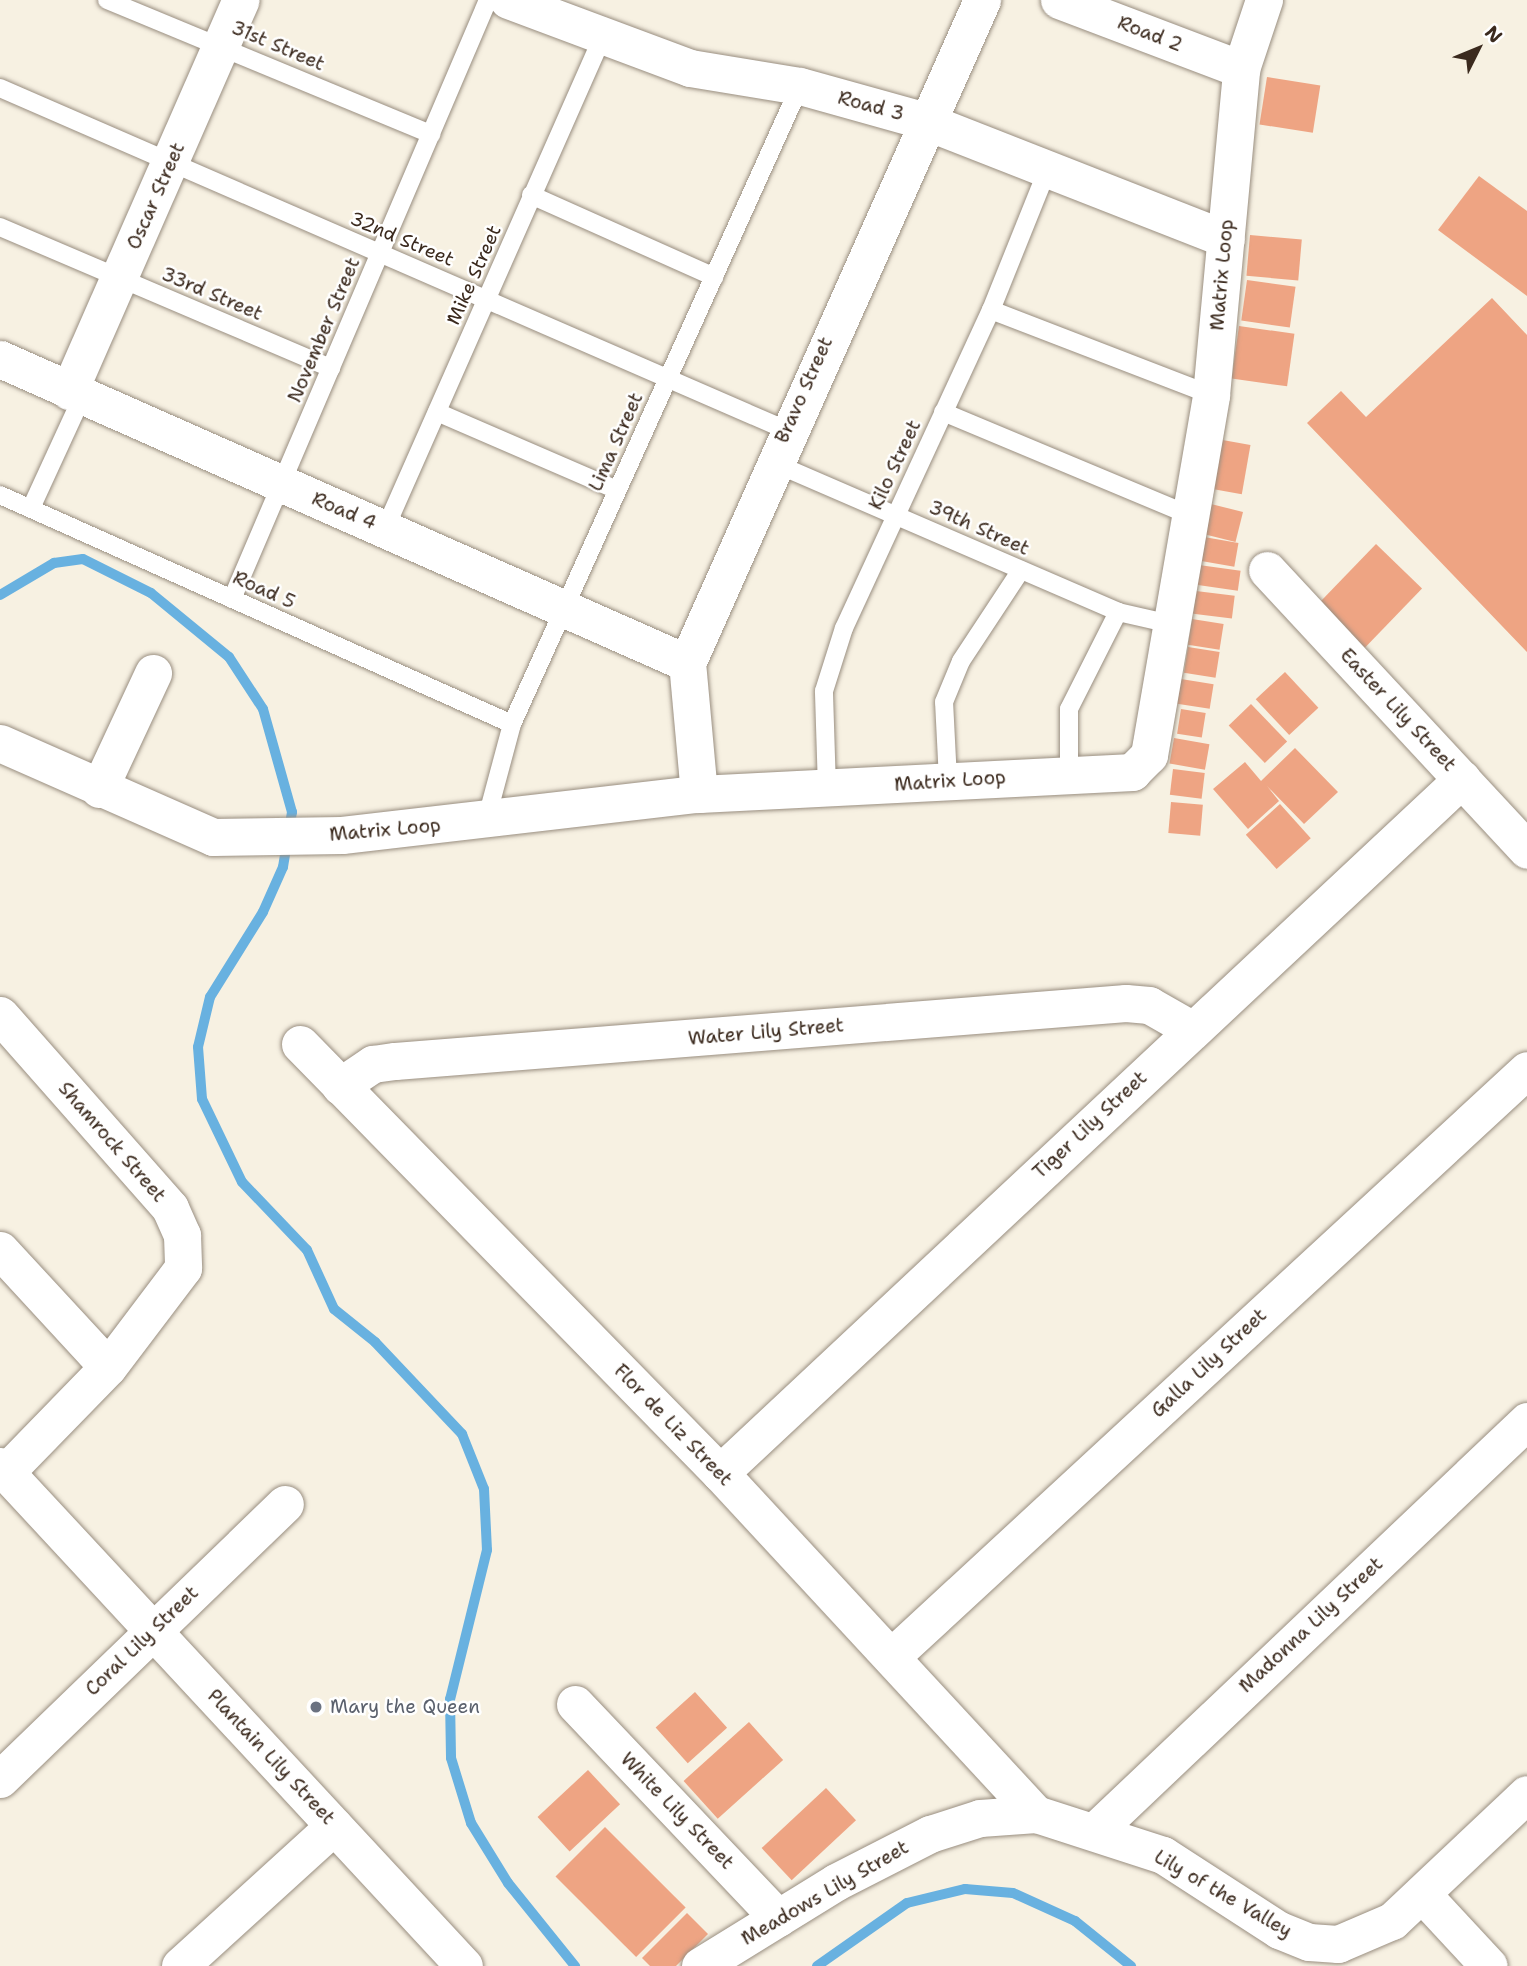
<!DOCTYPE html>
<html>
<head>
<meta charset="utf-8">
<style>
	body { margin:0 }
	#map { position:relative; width:1527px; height:1966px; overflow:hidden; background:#f7f1e2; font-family:"Shantell Sans",sans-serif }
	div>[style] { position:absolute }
	.stream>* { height:10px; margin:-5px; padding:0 5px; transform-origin:5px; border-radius:5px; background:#68b1e0 }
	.building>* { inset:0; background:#eea483; transform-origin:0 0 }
	.roads { filter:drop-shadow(0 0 2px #998e80) drop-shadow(0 0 2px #998e80) }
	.service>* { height:18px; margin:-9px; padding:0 9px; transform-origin:9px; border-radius:9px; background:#fff }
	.minor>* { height:37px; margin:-18.5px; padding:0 18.5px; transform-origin:18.5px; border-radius:18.5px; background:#fff }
	.dots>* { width:19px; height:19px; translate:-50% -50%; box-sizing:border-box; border:4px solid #fff; border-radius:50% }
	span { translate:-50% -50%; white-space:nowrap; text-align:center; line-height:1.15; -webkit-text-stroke:5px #fff; paint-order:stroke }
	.street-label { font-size:19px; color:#3b2a1e }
	.worship-label { font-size:19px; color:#5b616d }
	.left { translate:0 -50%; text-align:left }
	.north { position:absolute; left:1443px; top:14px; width:70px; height:70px; -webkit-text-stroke:5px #fff; paint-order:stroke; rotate:47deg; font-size:19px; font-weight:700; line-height:28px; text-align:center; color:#3b2a1e }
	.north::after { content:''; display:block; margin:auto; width:24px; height:32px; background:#3b2a1e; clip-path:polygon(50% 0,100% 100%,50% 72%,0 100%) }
</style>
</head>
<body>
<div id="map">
	<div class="stream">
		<div style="left:0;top:595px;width:63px;rotate:-30.7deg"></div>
		<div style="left:54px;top:563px;width:29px;rotate:-8deg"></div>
		<div style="left:83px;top:559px;width:76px;rotate:26.6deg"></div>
		<div style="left:151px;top:593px;width:101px;rotate:39.4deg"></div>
		<div style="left:229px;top:657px;width:62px;rotate:56.8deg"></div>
		<div style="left:263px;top:709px;width:107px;rotate:74.3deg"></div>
		<div style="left:292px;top:812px;width:56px;rotate:99.3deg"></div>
		<div style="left:283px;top:867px;width:49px;rotate:114deg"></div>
		<div style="left:263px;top:912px;width:100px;rotate:121.9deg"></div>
		<div style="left:210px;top:997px;width:51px;rotate:103.5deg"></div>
		<div style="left:198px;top:1047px;width:52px;rotate:85.6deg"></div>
		<div style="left:202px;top:1099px;width:92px;rotate:64.3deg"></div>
		<div style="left:242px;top:1182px;width:94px;rotate:46.3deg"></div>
		<div style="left:307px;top:1250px;width:65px;rotate:65.4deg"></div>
		<div style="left:334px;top:1309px;width:53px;rotate:38.8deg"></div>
		<div style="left:375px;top:1342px;width:127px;rotate:46.6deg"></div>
		<div style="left:462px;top:1434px;width:59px;rotate:68.2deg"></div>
		<div style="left:484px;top:1489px;width:61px;rotate:87.2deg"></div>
		<div style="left:487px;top:1550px;width:154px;rotate:103.9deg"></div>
		<div style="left:450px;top:1699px;width:59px;rotate:89deg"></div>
		<div style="left:451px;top:1758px;width:68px;rotate:72.9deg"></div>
		<div style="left:471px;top:1823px;width:70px;rotate:58.3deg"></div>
		<div style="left:508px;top:1883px;width:107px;rotate:51.1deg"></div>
		<div style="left:817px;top:1966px;width:110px;rotate:-35deg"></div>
		<div style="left:907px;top:1903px;width:60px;rotate:-13.6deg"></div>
		<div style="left:965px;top:1889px;width:48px;rotate:4.8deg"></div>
		<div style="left:1013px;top:1893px;width:68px;rotate:24.3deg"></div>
		<div style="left:1075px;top:1921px;width:72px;rotate:38.8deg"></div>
	</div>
	<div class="building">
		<div style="left:1267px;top:77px;width:54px;height:48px;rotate:9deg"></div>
		<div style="clip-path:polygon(1479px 176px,1527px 211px,1527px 296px,1438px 230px)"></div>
		<div style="left:1250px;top:235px;width:52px;height:41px;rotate:5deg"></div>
		<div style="left:1247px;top:280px;width:49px;height:41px;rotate:8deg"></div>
		<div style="clip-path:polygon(1492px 298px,1527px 335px,1527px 652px,1307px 423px,1341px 391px,1366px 417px)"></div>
		<div style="left:1239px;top:326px;width:56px;height:53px;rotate:8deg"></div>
		<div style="left:1217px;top:439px;width:34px;height:50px;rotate:10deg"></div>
		<div style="left:1211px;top:504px;width:33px;height:31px;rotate:14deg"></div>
		<div style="left:1204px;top:537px;width:35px;height:24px;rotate:10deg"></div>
		<div style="left:1376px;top:544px;width:64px;height:83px;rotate:44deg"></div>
		<div style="left:1199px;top:565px;width:42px;height:20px;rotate:8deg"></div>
		<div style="left:1196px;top:591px;width:39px;height:23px;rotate:7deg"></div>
		<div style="left:1192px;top:619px;width:32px;height:26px;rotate:9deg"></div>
		<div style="left:1188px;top:647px;width:32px;height:26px;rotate:9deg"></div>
		<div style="left:1285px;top:672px;width:49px;height:40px;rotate:47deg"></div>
		<div style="left:1181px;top:679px;width:33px;height:25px;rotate:9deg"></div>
		<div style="left:1251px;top:704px;width:52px;height:31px;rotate:46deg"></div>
		<div style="left:1181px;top:709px;width:25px;height:25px;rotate:9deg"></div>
		<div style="left:1174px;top:738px;width:36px;height:26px;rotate:10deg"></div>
		<div style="clip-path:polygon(1295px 748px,1338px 792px,1304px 824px,1267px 786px,1279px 801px,1248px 829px,1213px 789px,1245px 762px,1261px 781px)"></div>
		<div style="left:1173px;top:769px;width:32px;height:26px;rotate:7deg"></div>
		<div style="left:1171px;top:802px;width:32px;height:31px;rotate:5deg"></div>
		<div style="left:1280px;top:804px;width:46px;height:46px;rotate:48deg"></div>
		<div style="left:695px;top:1692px;width:48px;height:53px;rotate:48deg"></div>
		<div style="left:749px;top:1722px;width:51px;height:88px;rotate:48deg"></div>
		<div style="left:588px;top:1770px;width:47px;height:69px;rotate:47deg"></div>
		<div style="left:826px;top:1788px;width:44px;height:88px;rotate:47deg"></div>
		<div style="left:605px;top:1827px;width:114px;height:70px;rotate:45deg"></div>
		<div style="clip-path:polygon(687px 1913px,708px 1934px,676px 1966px,650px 1966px,642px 1958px)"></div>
	</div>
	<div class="roads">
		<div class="service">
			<div style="left:107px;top:0;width:351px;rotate:22.5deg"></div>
			<div style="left:0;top:88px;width:857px;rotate:23.51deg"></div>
			<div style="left:531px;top:195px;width:201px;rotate:24.1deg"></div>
			<div style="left:0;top:227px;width:360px;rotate:23.1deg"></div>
			<div style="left:991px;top:310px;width:236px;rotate:21.1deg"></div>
			<div style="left:437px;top:412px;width:196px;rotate:23.4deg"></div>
			<div style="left:943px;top:412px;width:267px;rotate:22.7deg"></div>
			<div style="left:772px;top:462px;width:377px;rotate:23.4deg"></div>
			<div style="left:1118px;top:612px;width:54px;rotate:12.8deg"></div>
			<div style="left:0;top:495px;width:561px;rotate:24.1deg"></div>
			<div style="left:31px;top:508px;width:122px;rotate:-65.3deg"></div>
			<div style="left:385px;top:529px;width:537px;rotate:-66.16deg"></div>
			<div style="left:232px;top:599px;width:651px;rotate:-66.86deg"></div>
			<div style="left:1069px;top:774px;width:65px;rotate:-90deg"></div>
			<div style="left:1069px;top:709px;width:109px;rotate:-63.2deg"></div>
			<div style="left:948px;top:780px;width:78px;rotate:-92.9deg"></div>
			<div style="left:944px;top:702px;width:44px;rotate:-67.5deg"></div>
			<div style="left:961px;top:661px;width:109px;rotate:-56.6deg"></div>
			<div style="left:827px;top:789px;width:98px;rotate:-91.8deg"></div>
			<div style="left:824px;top:691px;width:66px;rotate:-72.4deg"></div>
			<div style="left:844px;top:628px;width:350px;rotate:-65.2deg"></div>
			<div style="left:991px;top:310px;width:153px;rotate:-68.1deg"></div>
			<div style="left:486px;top:821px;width:100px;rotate:-75deg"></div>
			<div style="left:512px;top:724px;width:700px;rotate:-65.71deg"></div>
		</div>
		<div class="minor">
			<div style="left:508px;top:0;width:194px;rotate:20.5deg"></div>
			<div style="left:690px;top:68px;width:111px;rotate:9.3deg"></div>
			<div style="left:800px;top:86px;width:130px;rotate:15.6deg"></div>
			<div style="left:925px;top:121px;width:323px;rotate:21.4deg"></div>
			<div style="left:1059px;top:0;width:195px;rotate:20.8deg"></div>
			<div style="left:0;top:359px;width:751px;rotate:23.87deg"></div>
			<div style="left:69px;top:391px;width:427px;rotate:-66.3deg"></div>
			<div style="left:1267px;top:570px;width:382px;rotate:47.1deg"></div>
			<div style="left:0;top:743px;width:233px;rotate:23.8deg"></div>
			<div style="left:213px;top:837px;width:129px;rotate:-0.9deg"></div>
			<div style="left:342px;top:835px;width:359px;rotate:-6.6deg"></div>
			<div style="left:699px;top:794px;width:434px;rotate:-2.9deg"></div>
			<div style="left:1132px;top:772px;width:24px;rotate:-45deg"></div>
			<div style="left:1149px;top:755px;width:365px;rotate:-80.2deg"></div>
			<div style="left:1211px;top:395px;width:327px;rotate:-84.7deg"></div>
			<div style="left:1241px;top:69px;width:73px;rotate:-71.6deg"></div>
			<div style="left:99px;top:789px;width:128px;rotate:-65deg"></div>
			<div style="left:699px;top:794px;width:132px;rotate:-95.2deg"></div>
			<div style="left:687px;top:663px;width:726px;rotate:-66.01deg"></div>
			<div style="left:0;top:1015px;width:257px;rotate:48.6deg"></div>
			<div style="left:170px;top:1208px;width:30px;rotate:66deg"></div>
			<div style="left:182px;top:1235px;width:33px;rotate:88deg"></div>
			<div style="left:183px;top:1268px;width:124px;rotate:127.1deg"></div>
			<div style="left:108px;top:1367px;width:146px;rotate:134.2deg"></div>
			<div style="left:300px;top:1044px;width:600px;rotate:45.61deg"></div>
			<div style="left:720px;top:1473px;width:465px;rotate:47.2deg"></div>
			<div style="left:340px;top:1086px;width:40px;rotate:-34deg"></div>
			<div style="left:373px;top:1064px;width:22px;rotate:-8deg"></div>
			<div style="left:395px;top:1061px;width:733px;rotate:-4.54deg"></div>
			<div style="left:1126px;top:1003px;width:23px;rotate:5deg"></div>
			<div style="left:1149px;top:1005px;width:48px;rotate:29.7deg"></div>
			<div style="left:0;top:1250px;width:159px;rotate:47.3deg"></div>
			<div style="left:0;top:1466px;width:682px;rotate:47.14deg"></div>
			<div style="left:720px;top:1473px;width:1016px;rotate:-43.09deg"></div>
			<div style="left:891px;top:1657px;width:865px;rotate:-42.71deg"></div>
			<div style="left:575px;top:1704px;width:295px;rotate:46.5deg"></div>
			<div style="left:0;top:1779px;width:396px;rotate:-44deg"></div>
			<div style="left:1096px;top:1830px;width:594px;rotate:-43.5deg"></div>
			<div style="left:1422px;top:1894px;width:98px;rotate:47.1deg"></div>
			<div style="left:180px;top:1966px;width:208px;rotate:-42.3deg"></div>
			<div style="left:700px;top:1966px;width:160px;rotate:-31.7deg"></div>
			<div style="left:836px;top:1882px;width:106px;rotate:-27.1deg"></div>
			<div style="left:930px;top:1834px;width:52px;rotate:-17.7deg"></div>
			<div style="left:980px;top:1818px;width:56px;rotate:-4.1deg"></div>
			<div style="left:1036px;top:1814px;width:133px;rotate:17.9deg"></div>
			<div style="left:1163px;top:1855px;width:138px;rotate:32.9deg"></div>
			<div style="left:1279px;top:1930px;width:32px;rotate:22deg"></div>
			<div style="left:1309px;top:1942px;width:29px;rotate:4deg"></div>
			<div style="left:1338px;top:1944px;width:59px;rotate:-23.1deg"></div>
			<div style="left:1392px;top:1921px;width:185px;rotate:-43.3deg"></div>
		</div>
	</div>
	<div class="dots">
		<div style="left:316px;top:1707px;background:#6b7280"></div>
	</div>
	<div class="street-label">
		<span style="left:1150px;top:34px;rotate:21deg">Road 2</span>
		<span style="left:278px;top:46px;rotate:23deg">31st Street</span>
		<span style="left:871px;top:106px;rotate:15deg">Road 3</span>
		<span style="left:156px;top:196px;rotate:-66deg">Oscar Street</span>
		<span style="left:402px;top:239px;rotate:23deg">32nd Street</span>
		<span style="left:474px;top:275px;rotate:-66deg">Mike Street</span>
		<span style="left:1222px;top:275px;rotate:-85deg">Matrix Loop</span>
		<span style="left:212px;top:294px;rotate:23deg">33rd Street</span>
		<span style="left:324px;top:330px;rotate:-67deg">November Street</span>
		<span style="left:804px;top:390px;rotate:-66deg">Bravo Street</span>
		<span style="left:616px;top:442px;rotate:-66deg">Lima Street</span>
		<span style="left:895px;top:465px;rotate:-65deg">Kilo Street</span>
		<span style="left:344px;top:511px;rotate:23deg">Road 4</span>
		<span style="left:979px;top:528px;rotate:24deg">39th Street</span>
		<span style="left:264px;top:590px;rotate:24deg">Road 5</span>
		<span style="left:1398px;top:710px;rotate:47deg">Easter Lily Street</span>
		<span style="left:950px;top:781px;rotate:-4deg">Matrix Loop</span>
		<span style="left:385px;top:830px;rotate:-5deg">Matrix Loop</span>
		<span style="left:766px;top:1032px;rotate:-5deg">Water Lily Street</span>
		<span style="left:1090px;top:1125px;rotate:-43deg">Tiger Lily Street</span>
		<span style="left:112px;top:1142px;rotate:49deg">Shamrock Street</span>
		<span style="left:1209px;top:1363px;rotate:-43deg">Galla Lily Street</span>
		<span style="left:673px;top:1425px;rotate:46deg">Flor de Liz Street</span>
		<span style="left:1311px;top:1625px;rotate:-43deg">Madonna Lily Street</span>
		<span style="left:142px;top:1641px;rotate:-44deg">Coral Lily Street</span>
		<span style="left:271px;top:1757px;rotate:47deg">Plantain Lily Street</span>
		<span style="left:677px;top:1811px;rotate:46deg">White Lily Street</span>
		<span style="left:825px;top:1893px;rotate:-30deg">Meadows Lily Street</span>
		<span style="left:1223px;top:1894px;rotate:30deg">Lily of the Valley</span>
	</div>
	<div class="worship-label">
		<span class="left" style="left:330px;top:1707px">Mary the Queen</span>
	</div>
	<div class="north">N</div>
</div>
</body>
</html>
